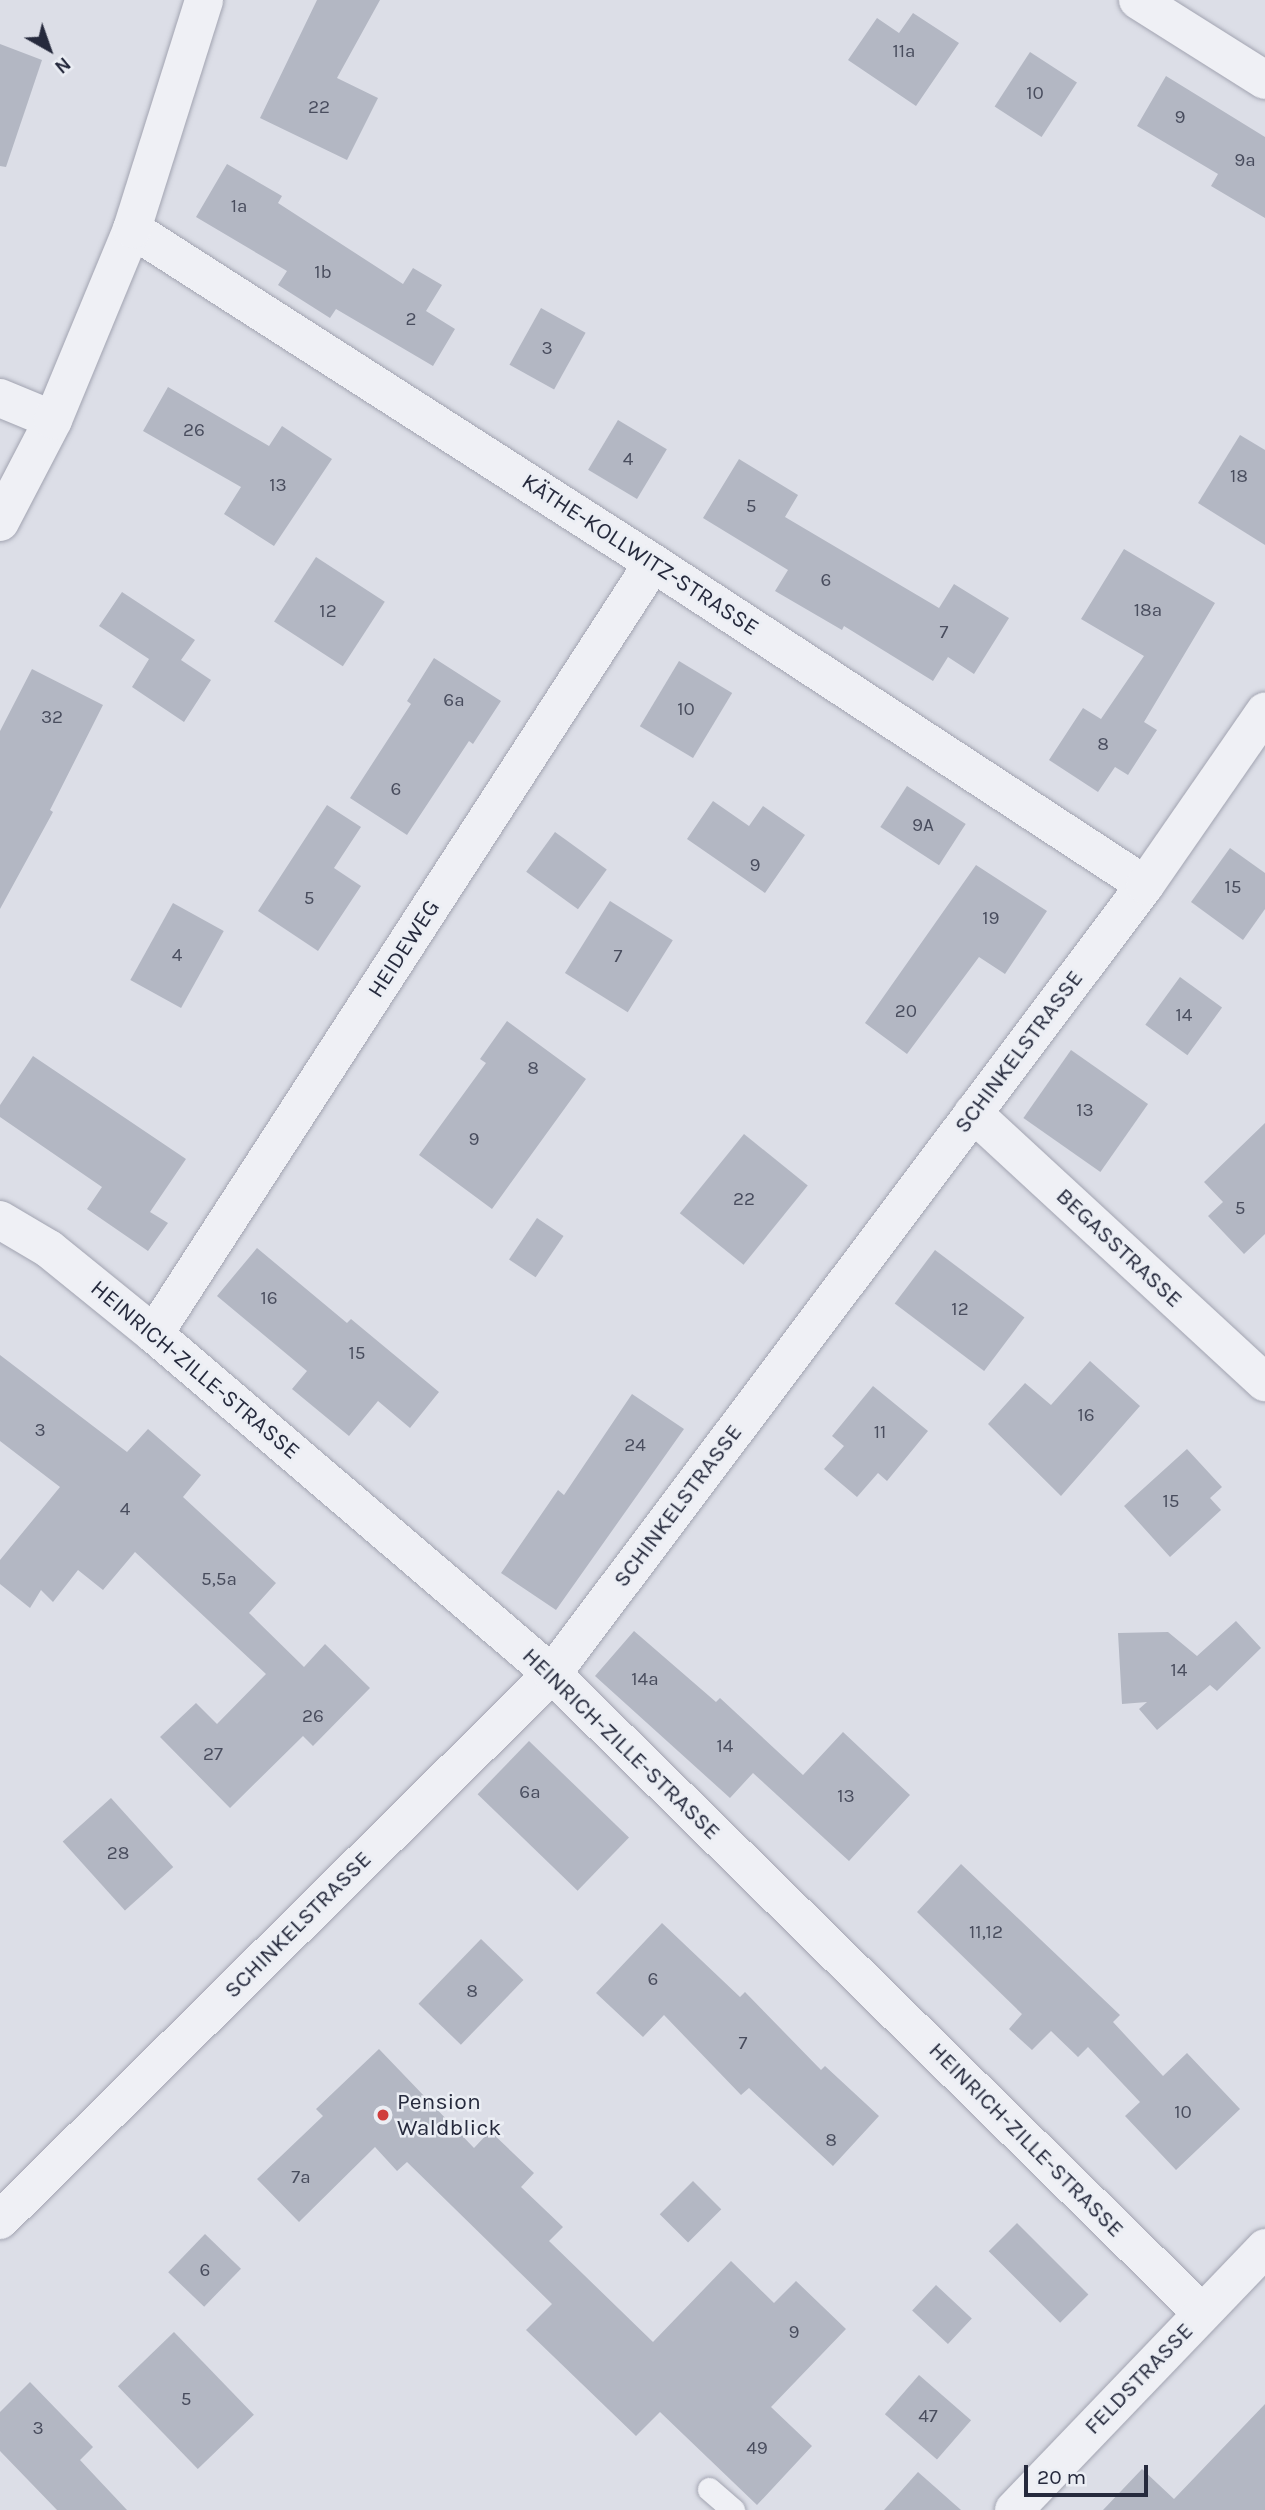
<!DOCTYPE html>
<html>
<head>
<meta charset="utf-8">
<style>
	body { margin:0 }
	#map { position:relative; width:1265px; height:2510px; overflow:hidden; background:#dcdee7; font-family:Karla,sans-serif }
	div>[style] { position:absolute }
	.building>* { inset:0; background:#b3b7c3; transform-origin:0 0 }
	.roads { filter:drop-shadow(0 0 2px #a2a4b1) drop-shadow(0 0 2px #a2a4b1) }
	.service>* { height:23px; margin:-11.5px; padding:0 11.5px; transform-origin:11.5px; border-radius:11.5px; background:#eff0f5 }
	.minor>* { height:38px; margin:-19px; padding:0 19px; transform-origin:19px; border-radius:19px; background:#eff0f5 }
	.dots>* { width:19px; height:19px; translate:-50% -50%; box-sizing:border-box; border:4px solid #ebeef4; border-radius:50% }
	span { translate:-50% -50%; white-space:nowrap; text-align:center; line-height:1.15; -webkit-text-stroke:5px #ebeef4; paint-order:stroke }
	.number-label { font-size:19px; color:#494d5e }
	.number-label span { -webkit-text-stroke-width:0 }
	.street-label { font-size:23px; color:#262a3d }
	.poi-label { font-size:23px; color:#262a3d }
	.left { translate:0 -50%; text-align:left }
	.north { position:absolute; left:14px; top:14px; width:70px; height:70px; -webkit-text-stroke:5px #ebeef4; paint-order:stroke; rotate:140deg; font-size:19px; font-weight:700; line-height:28px; text-align:center; color:#262a3d }
	.north::after { content:''; display:block; margin:auto; width:24px; height:32px; background:#262a3d; clip-path:polygon(50% 0,100% 100%,50% 72%,0 100%) }
	.scale { position:absolute; left:1024px; top:2465px; width:124px; height:32px; box-sizing:border-box; border:4px solid #262a3d; border-top:0; padding-left:9px; font-size:21px; line-height:24px; white-space:nowrap; color:#262a3d; -webkit-text-stroke:5px #ebeef4; paint-order:stroke }
</style>
</head>
<body>
<div id="map">
	<div class="building">
		<div style="clip-path:polygon(317px 0,380px 0,337px 78px,378px 98px,347px 160px,260px 118px)"></div>
		<div style="clip-path:polygon(913px 13px,959px 43px,916px 106px,848px 60px,877px 18px,899px 33px)"></div>
		<div style="clip-path:polygon(0 44px,42px 60px,6px 167px,0 166px)"></div>
		<div style="left:1030px;top:52px;width:56px;height:65px;rotate:33deg"></div>
		<div style="clip-path:polygon(1166px 76px,1265px 137px,1265px 218px,1211px 186px,1218px 174px,1137px 126px)"></div>
		<div style="clip-path:polygon(227px 164px,282px 196px,278px 203px,403px 284px,413px 268px,442px 285px,426px 311px,455px 329px,433px 366px,336px 309px,330px 318px,278px 285px,287px 271px,196px 217px)"></div>
		<div style="left:541px;top:308px;width:51px;height:65px;rotate:29deg"></div>
		<div style="clip-path:polygon(168px 387px,269px 446px,282px 426px,332px 459px,274px 546px,224px 514px,241px 487px,143px 431px)"></div>
		<div style="left:618px;top:420px;width:57px;height:58px;rotate:31deg"></div>
		<div style="clip-path:polygon(1240px 435px,1265px 450px,1265px 545px,1198px 503px)"></div>
		<div style="clip-path:polygon(739px 459px,798px 495px,785px 517px,939px 608px,954px 584px,1009px 618px,974px 674px,948px 657px,933px 681px,844px 626px,842px 630px,775px 591px,788px 570px,703px 518px)"></div>
		<div style="clip-path:polygon(1124px 549px,1215px 603px,1144px 722px,1157px 730px,1128px 775px,1115px 767px,1098px 792px,1049px 760px,1083px 708px,1101px 719px,1144px 656px,1081px 619px)"></div>
		<div style="left:316px;top:557px;width:82px;height:77px;rotate:33deg"></div>
		<div style="clip-path:polygon(122px 592px,195px 640px,181px 660px,211px 680px,184px 722px,132px 687px,149px 659px,99px 626px)"></div>
		<div style="clip-path:polygon(434px 658px,501px 701px,473px 744px,469px 741px,407px 835px,350px 798px,411px 704px,407px 701px)"></div>
		<div style="left:679px;top:661px;width:62px;height:76px;rotate:31deg"></div>
		<div style="clip-path:polygon(32px 669px,103px 705px,50px 810px,53px 812px,0 909px,0 731px)"></div>
		<div style="left:907px;top:786px;width:70px;height:49px;rotate:33deg"></div>
		<div style="clip-path:polygon(713px 801px,749px 826px,763px 806px,805px 835px,765px 893px,687px 839px)"></div>
		<div style="clip-path:polygon(327px 805px,361px 827px,334px 868px,361px 886px,318px 951px,258px 911px)"></div>
		<div style="left:555px;top:832px;width:64px;height:49px;rotate:36deg"></div>
		<div style="clip-path:polygon(1230px 848px,1265px 873px,1265px 909px,1243px 940px,1191px 902px)"></div>
		<div style="clip-path:polygon(976px 865px,1047px 911px,1005px 974px,979px 957px,907px 1054px,865px 1023px)"></div>
		<div style="left:610px;top:901px;width:74px;height:85px;rotate:32deg"></div>
		<div style="left:173px;top:903px;width:58px;height:88px;rotate:29deg"></div>
		<div style="left:1180px;top:977px;width:52px;height:59px;rotate:36deg"></div>
		<div style="clip-path:polygon(507px 1021px,586px 1079px,492px 1209px,419px 1155px,486px 1063px,480px 1059px)"></div>
		<div style="left:1071px;top:1050px;width:94px;height:83px;rotate:35deg"></div>
		<div style="clip-path:polygon(33px 1056px,186px 1159px,150px 1212px,168px 1223px,148px 1251px,87px 1209px,102px 1187px,0 1117px,0 1105px)"></div>
		<div style="clip-path:polygon(1265px 1123px,1265px 1234px,1244px 1254px,1208px 1216px,1223px 1202px,1204px 1182px)"></div>
		<div style="left:744px;top:1134px;width:82px;height:102px;rotate:39deg"></div>
		<div style="left:537px;top:1218px;width:32px;height:50px;rotate:34deg"></div>
		<div style="clip-path:polygon(257px 1248px,347px 1323px,351px 1319px,439px 1392px,410px 1428px,378px 1401px,349px 1436px,292px 1389px,307px 1371px,217px 1296px)"></div>
		<div style="left:935px;top:1250px;width:112px;height:67px;rotate:37deg"></div>
		<div style="clip-path:polygon(0 1355px,127px 1452px,148px 1429px,201px 1475px,183px 1497px,276px 1583px,249px 1613px,304px 1667px,325px 1644px,370px 1688px,313px 1746px,303px 1736px,230px 1808px,160px 1737px,196px 1703px,217px 1724px,266px 1674px,135px 1552px,103px 1590px,78px 1570px,53px 1602px,41px 1590px,30px 1608px,0 1584px,0 1560px,60px 1487px,0 1441px)"></div>
		<div style="clip-path:polygon(1090px 1361px,1140px 1406px,1061px 1496px,988px 1424px,1025px 1383px,1051px 1405px)"></div>
		<div style="clip-path:polygon(873px 1386px,928px 1431px,887px 1481px,878px 1473px,857px 1497px,824px 1469px,844px 1446px,832px 1436px)"></div>
		<div style="clip-path:polygon(632px 1394px,684px 1429px,556px 1610px,501px 1573px,558px 1490px,564px 1495px)"></div>
		<div style="clip-path:polygon(1187px 1449px,1222px 1487px,1210px 1498px,1221px 1510px,1170px 1557px,1124px 1506px)"></div>
		<div style="clip-path:polygon(1236px 1621px,1261px 1648px,1217px 1691px,1210px 1685px,1157px 1730px,1139px 1709px,1147px 1702px,1122px 1704px,1118px 1633px,1168px 1632px,1197px 1656px)"></div>
		<div style="clip-path:polygon(634px 1631px,716px 1702px,720px 1698px,803px 1775px,843px 1732px,910px 1795px,849px 1861px,753px 1773px,730px 1798px,595px 1676px)"></div>
		<div style="left:529px;top:1741px;width:139px;height:74px;rotate:44deg"></div>
		<div style="left:111px;top:1798px;width:93px;height:65px;rotate:48deg"></div>
		<div style="clip-path:polygon(961px 1864px,1120px 2015px,1113px 2022px,1163px 2076px,1187px 2053px,1240px 2109px,1176px 2170px,1125px 2116px,1140px 2102px,1088px 2047px,1078px 2057px,1051px 2031px,1032px 2050px,1009px 2029px,1022px 2014px,917px 1912px)"></div>
		<div style="clip-path:polygon(662px 1923px,740px 1997px,745px 1992px,821px 2070px,825px 2066px,879px 2116px,833px 2166px,749px 2088px,741px 2095px,664px 2015px,643px 2037px,596px 1993px)"></div>
		<div style="left:481px;top:1939px;width:59px;height:90px;rotate:44deg"></div>
		<div style="clip-path:polygon(379px 2049px,474px 2148px,490px 2131px,534px 2173px,521px 2187px,563px 2227px,549px 2241px,653px 2342px,731px 2261px,774px 2303px,796px 2281px,846px 2329px,771px 2407px,812px 2446px,757px 2505px,660px 2412px,636px 2436px,526px 2330px,552px 2304px,407px 2162px,397px 2171px,375px 2147px,299px 2222px,257px 2179px,323px 2116px,316px 2109px)"></div>
		<div style="left:693px;top:2181px;width:40px;height:47px;rotate:45deg"></div>
		<div style="left:1017px;top:2223px;width:101px;height:40px;rotate:45deg"></div>
		<div style="left:205px;top:2234px;width:50px;height:53px;rotate:44deg"></div>
		<div style="left:936px;top:2285px;width:49px;height:35px;rotate:43deg"></div>
		<div style="left:174px;top:2332px;width:115px;height:78px;rotate:46deg"></div>
		<div style="left:919px;top:2375px;width:69px;height:52px;rotate:41deg"></div>
		<div style="clip-path:polygon(30px 2382px,93px 2447px,80px 2460px,127px 2510px,57px 2510px,0 2451px,0 2412px)"></div>
		<div style="clip-path:polygon(1265px 2404px,1265px 2510px,1103px 2510px,1142px 2469px,1174px 2499px)"></div>
		<div style="clip-path:polygon(918px 2472px,961px 2510px,884px 2510px)"></div>
	</div>
	<div class="roads">
		<div class="service">
			<div style="left:709px;top:2489px;width:32px;rotate:41deg"></div>
		</div>
		<div class="minor">
			<div style="left:1138px;top:0;width:150px;rotate:32.2deg"></div>
			<div style="left:132px;top:229px;width:619px;rotate:32.66deg"></div>
			<div style="left:653px;top:563px;width:588px;rotate:33.2deg"></div>
			<div style="left:0;top:398px;width:57px;rotate:22.5deg"></div>
			<div style="left:0;top:522px;width:115px;rotate:-62.5deg"></div>
			<div style="left:53px;top:420px;width:207px;rotate:-67.5deg"></div>
			<div style="left:132px;top:229px;width:240px;rotate:-72.5deg"></div>
			<div style="left:973px;top:1113px;width:397px;rotate:42.7deg"></div>
			<div style="left:0;top:1220px;width:57px;rotate:30.6deg"></div>
			<div style="left:49px;top:1249px;width:135px;rotate:39deg"></div>
			<div style="left:154px;top:1334px;width:523px;rotate:40.51deg"></div>
			<div style="left:552px;top:1674px;width:911px;rotate:44.51deg"></div>
			<div style="left:154px;top:1334px;width:918px;rotate:-57.09deg"></div>
			<div style="left:0;top:2220px;width:776px;rotate:-44.69deg"></div>
			<div style="left:552px;top:1674px;width:987px;rotate:-53.07deg"></div>
			<div style="left:1145px;top:885px;width:211px;rotate:-55.3deg"></div>
			<div style="left:1014px;top:2510px;width:363px;rotate:-46.2deg"></div>
		</div>
	</div>
	<div class="dots">
		<div style="left:383px;top:2115px;background:#d03d3c"></div>
	</div>
	<div class="number-label">
		<span style="left:904px;top:52px">11a</span>
		<span style="left:1035px;top:94px">10</span>
		<span style="left:319px;top:108px">22</span>
		<span style="left:1180px;top:118px">9</span>
		<span style="left:1245px;top:161px">9a</span>
		<span style="left:239px;top:207px">1a</span>
		<span style="left:323px;top:273px">1b</span>
		<span style="left:411px;top:320px">2</span>
		<span style="left:547px;top:349px">3</span>
		<span style="left:194px;top:431px">26</span>
		<span style="left:628px;top:460px">4</span>
		<span style="left:1239px;top:477px">18</span>
		<span style="left:278px;top:486px">13</span>
		<span style="left:751px;top:507px">5</span>
		<span style="left:826px;top:581px">6</span>
		<span style="left:1148px;top:611px">18a</span>
		<span style="left:328px;top:612px">12</span>
		<span style="left:944px;top:633px">7</span>
		<span style="left:454px;top:701px">6a</span>
		<span style="left:686px;top:710px">10</span>
		<span style="left:52px;top:718px">32</span>
		<span style="left:1103px;top:745px">8</span>
		<span style="left:396px;top:790px">6</span>
		<span style="left:923px;top:826px">9A</span>
		<span style="left:755px;top:866px">9</span>
		<span style="left:1233px;top:888px">15</span>
		<span style="left:309px;top:899px">5</span>
		<span style="left:991px;top:919px">19</span>
		<span style="left:177px;top:956px">4</span>
		<span style="left:618px;top:957px">7</span>
		<span style="left:906px;top:1012px">20</span>
		<span style="left:1184px;top:1016px">14</span>
		<span style="left:533px;top:1069px">8</span>
		<span style="left:1085px;top:1111px">13</span>
		<span style="left:474px;top:1140px">9</span>
		<span style="left:744px;top:1200px">22</span>
		<span style="left:1240px;top:1209px">5</span>
		<span style="left:269px;top:1299px">16</span>
		<span style="left:960px;top:1310px">12</span>
		<span style="left:357px;top:1354px">15</span>
		<span style="left:1086px;top:1416px">16</span>
		<span style="left:40px;top:1431px">3</span>
		<span style="left:880px;top:1433px">11</span>
		<span style="left:635px;top:1446px">24</span>
		<span style="left:1171px;top:1502px">15</span>
		<span style="left:125px;top:1510px">4</span>
		<span style="left:219px;top:1580px">5,5a</span>
		<span style="left:1179px;top:1671px">14</span>
		<span style="left:645px;top:1680px">14a</span>
		<span style="left:313px;top:1717px">26</span>
		<span style="left:725px;top:1747px">14</span>
		<span style="left:213px;top:1755px">27</span>
		<span style="left:530px;top:1793px">6a</span>
		<span style="left:846px;top:1797px">13</span>
		<span style="left:118px;top:1854px">28</span>
		<span style="left:986px;top:1933px">11,12</span>
		<span style="left:653px;top:1980px">6</span>
		<span style="left:472px;top:1992px">8</span>
		<span style="left:743px;top:2044px">7</span>
		<span style="left:1183px;top:2113px">10</span>
		<span style="left:831px;top:2141px">8</span>
		<span style="left:301px;top:2178px">7a</span>
		<span style="left:205px;top:2271px">6</span>
		<span style="left:794px;top:2333px">9</span>
		<span style="left:186px;top:2400px">5</span>
		<span style="left:928px;top:2417px">47</span>
		<span style="left:38px;top:2429px">3</span>
		<span style="left:757px;top:2449px">49</span>
	</div>
	<div class="street-label">
		<span style="left:640px;top:555px;rotate:33deg">KÄTHE-KOLLWITZ-STRASSE</span>
		<span style="left:404px;top:949px;rotate:-57deg">HEIDEWEG</span>
		<span style="left:1019px;top:1052px;rotate:-53deg">SCHINKELSTRASSE</span>
		<span style="left:1119px;top:1248px;rotate:43deg">BEGASSTRASSE</span>
		<span style="left:195px;top:1370px;rotate:40deg">HEINRICH-ZILLE-STRASSE</span>
		<span style="left:678px;top:1506px;rotate:-53deg">SCHINKELSTRASSE</span>
		<span style="left:621px;top:1744px;rotate:44deg">HEINRICH-ZILLE-STRASSE</span>
		<span style="left:298px;top:1925px;rotate:-45deg">SCHINKELSTRASSE</span>
		<span style="left:1026px;top:2140px;rotate:45deg">HEINRICH-ZILLE-STRASSE</span>
		<span style="left:1139px;top:2379px;rotate:-46deg">FELDSTRASSE</span>
	</div>
	<div class="poi-label">
		<span class="left" style="left:397px;top:2115px">Pension<br>Waldblick</span>
	</div>
	<div class="north">N</div>
	<div class="scale">20 m</div>
</div>
</body>
</html>
